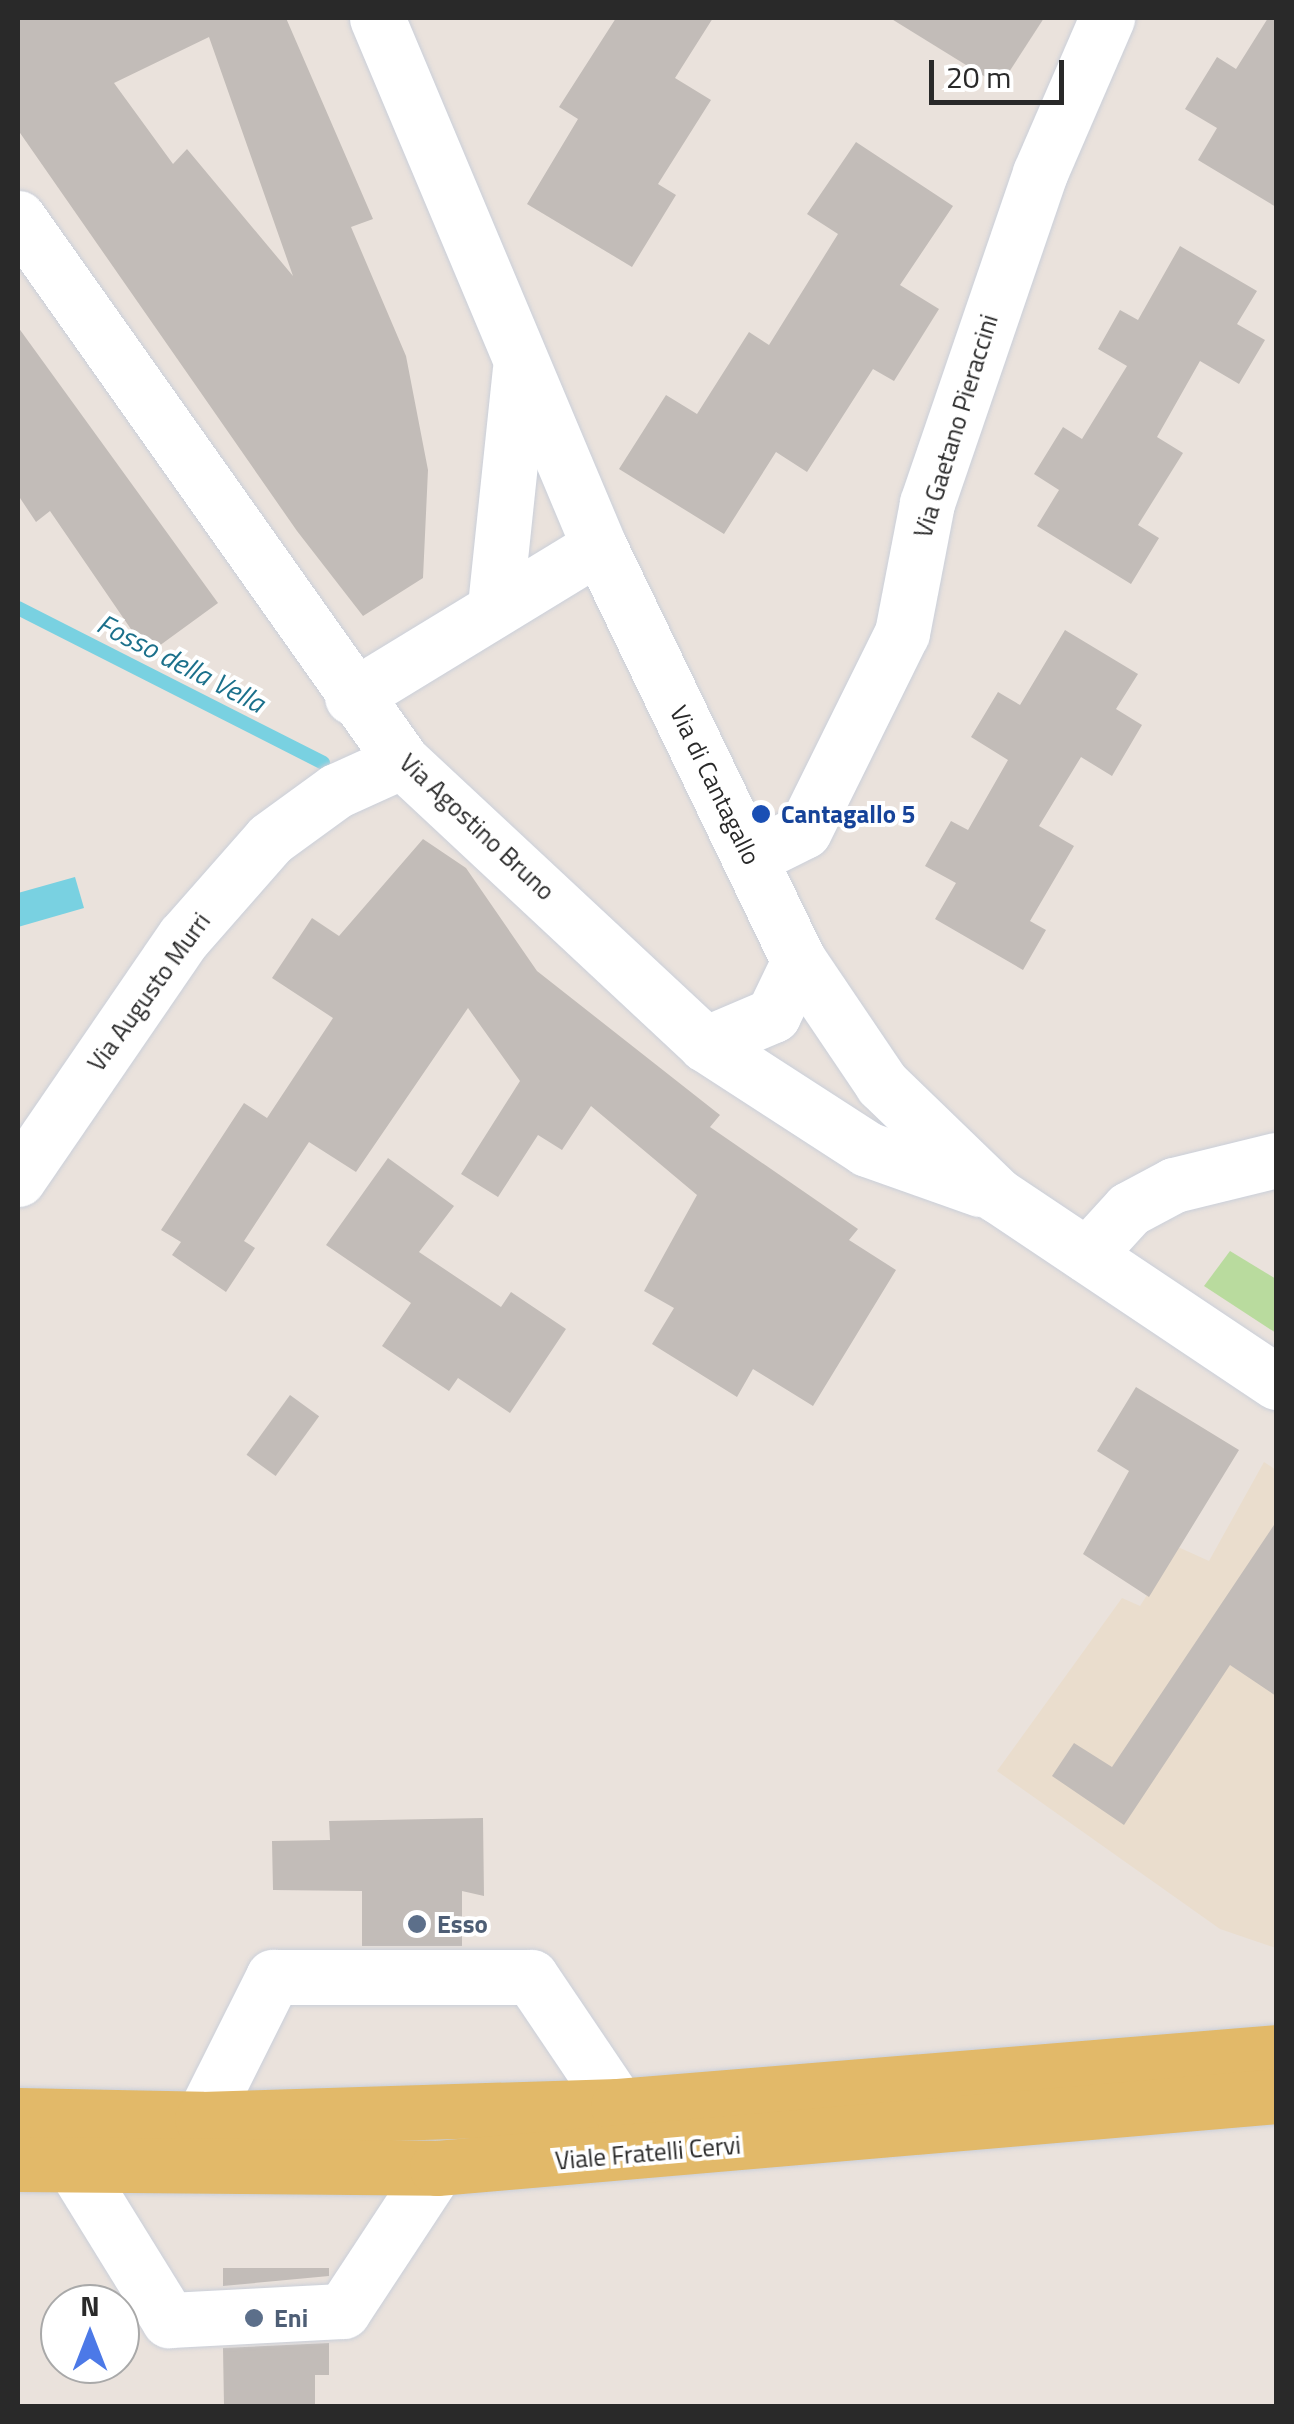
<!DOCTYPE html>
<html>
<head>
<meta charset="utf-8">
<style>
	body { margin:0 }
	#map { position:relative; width:1294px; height:2424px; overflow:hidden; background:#eae2dc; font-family:"Titillium Web",sans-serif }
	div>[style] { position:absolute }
	.education>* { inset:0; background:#eaddcd }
	.green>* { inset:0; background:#b9db9e }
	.water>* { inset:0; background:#79d1e1 }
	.stream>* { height:14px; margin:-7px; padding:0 7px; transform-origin:7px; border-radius:7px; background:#79d1e1 }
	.building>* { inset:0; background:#c2bcb8; transform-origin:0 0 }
	.roads { filter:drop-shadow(0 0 2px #cacfd9) drop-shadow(0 0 2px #cacfd9) }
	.minor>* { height:55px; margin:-27.5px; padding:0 27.5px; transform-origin:27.5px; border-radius:27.5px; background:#fff }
	.major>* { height:55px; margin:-27.5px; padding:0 27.5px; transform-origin:27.5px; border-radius:27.5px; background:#e2b969 }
	.dots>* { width:28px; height:28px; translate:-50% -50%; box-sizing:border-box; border:5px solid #fff; border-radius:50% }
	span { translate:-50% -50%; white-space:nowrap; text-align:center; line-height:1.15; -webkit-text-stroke:8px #fff; paint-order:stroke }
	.street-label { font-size:25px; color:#292929 }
	.transit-label { font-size:25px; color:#164399; font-weight:700 }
	.left { translate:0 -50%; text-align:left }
	.service-label { font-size:25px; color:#4e5e75; font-weight:700 }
	.water-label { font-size:28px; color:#1b708b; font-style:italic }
	.frame { position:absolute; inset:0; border:20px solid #292929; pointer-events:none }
	.north { position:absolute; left:40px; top:2284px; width:100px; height:100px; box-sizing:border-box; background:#fff; border:2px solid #a9a9a9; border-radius:50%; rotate:0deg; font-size:28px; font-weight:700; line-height:40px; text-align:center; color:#292929 }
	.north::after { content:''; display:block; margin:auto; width:35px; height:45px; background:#4c79e7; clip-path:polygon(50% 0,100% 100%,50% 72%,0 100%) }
	.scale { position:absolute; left:929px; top:60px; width:135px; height:45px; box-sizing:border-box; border:5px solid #292929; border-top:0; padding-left:12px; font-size:30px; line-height:35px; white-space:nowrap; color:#292929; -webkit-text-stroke:8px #fff; paint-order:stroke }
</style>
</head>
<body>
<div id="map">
	<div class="education">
		<div style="clip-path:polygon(1264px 1462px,1276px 1470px,1276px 1948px,1220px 1929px,997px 1771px,1122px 1598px,1140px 1606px,1178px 1547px,1209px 1561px)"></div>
	</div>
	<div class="green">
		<div style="clip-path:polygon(1230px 1251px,1276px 1279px,1276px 1333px,1204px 1286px)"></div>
	</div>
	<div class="water">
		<div style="clip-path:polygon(75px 877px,84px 908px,18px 927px,18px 893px)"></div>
	</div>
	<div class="stream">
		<div style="left:18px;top:608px;width:342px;rotate:26.9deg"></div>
	</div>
	<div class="building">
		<div style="clip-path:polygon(evenodd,18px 18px,286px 18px,373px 219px,351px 227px,406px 356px,428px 470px,423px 578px,363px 616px,297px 531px,18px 130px,18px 18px,209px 37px,293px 276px,187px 149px,173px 164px,114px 83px,209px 37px)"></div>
		<div style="clip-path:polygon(616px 18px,713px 18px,675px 78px,711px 100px,658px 184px,676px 195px,632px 267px,527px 204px,578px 119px,559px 107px)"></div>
		<div style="clip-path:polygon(890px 18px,1044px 18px,1000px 86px)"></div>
		<div style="clip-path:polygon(1268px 18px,1276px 18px,1276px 207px,1198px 160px,1217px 128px,1185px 109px,1217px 57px,1236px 69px)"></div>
		<div style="clip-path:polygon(856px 142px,953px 206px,900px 285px,939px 309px,894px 381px,873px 369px,807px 472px,776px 452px,724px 534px,619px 469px,666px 395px,697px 414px,749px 332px,769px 345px,838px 234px,807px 214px)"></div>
		<div style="clip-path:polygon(1180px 246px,1257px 291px,1237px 324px,1265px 340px,1239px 384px,1200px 361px,1157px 437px,1183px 453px,1138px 525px,1159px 538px,1131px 584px,1037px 526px,1059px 490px,1034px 474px,1063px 427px,1082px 439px,1127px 366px,1098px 349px,1120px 310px,1138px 320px)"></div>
		<div style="clip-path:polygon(18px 327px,218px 603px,148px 654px,50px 511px,36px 522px,18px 495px)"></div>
		<div style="clip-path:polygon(1065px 630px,1138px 674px,1116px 709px,1142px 725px,1112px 776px,1081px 757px,1039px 826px,1074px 846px,1030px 921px,1046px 930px,1023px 970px,935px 919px,956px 883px,925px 866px,951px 821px,968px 830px,1008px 760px,971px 737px,998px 692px,1020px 705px)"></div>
		<div style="clip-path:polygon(423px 839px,466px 868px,537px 971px,720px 1115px,710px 1127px,858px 1229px,849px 1240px,896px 1270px,813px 1406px,753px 1369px,737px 1397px,652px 1344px,674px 1308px,644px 1291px,697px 1195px,591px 1106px,562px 1150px,538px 1135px,498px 1197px,461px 1174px,520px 1081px,468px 1008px,356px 1172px,309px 1142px,244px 1241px,255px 1248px,226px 1292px,172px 1255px,181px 1242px,161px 1230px,244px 1103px,267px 1118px,333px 1018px,272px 978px,312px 918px,339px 936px)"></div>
		<div style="clip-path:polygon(388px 1158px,454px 1206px,419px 1252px,501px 1307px,511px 1292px,566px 1329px,510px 1413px,458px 1378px,449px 1391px,382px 1346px,411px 1303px,326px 1245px)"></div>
		<div style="clip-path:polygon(1136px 1387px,1239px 1450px,1149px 1597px,1083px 1554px,1129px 1471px,1097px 1451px)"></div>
		<div style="left:290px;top:1395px;width:36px;height:74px;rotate:36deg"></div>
		<div style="clip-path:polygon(1276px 1522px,1276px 1696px,1230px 1665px,1124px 1825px,1052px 1776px,1074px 1743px,1112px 1767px)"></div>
		<div style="clip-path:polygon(483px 1818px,484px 1896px,462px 1891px,462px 1946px,362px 1946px,362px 1891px,273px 1890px,272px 1841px,330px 1840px,329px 1821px)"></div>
		<div style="clip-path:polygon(223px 2268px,329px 2268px,329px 2276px,223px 2286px)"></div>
		<div style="clip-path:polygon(329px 2343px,329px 2375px,315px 2375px,315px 2406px,224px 2406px,223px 2348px)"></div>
	</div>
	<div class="roads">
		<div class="minor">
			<div style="left:377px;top:18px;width:573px;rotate:67.2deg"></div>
			<div style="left:599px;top:546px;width:461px;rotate:64.3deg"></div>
			<div style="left:799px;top:961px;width:148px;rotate:56deg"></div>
			<div style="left:882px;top:1084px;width:160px;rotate:44deg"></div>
			<div style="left:997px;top:1195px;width:336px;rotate:33.8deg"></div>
			<div style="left:18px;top:218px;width:665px;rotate:54.73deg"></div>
			<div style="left:402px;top:761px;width:415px;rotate:43deg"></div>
			<div style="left:705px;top:1044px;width:193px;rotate:32.9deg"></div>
			<div style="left:867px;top:1149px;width:120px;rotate:19.5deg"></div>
			<div style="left:495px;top:606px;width:237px;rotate:-84deg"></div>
			<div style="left:352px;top:697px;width:289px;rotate:-31.4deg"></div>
			<div style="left:750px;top:858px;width:60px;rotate:-26.6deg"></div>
			<div style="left:804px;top:831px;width:221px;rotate:-63.7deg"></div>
			<div style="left:902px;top:633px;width:132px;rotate:-79.1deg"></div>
			<div style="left:927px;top:503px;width:349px;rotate:-71.1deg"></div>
			<div style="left:1040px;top:173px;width:169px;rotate:-66.6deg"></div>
			<div style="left:705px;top:1044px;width:74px;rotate:-23.1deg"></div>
			<div style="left:773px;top:1015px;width:60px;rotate:-64.3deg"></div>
			<div style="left:18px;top:1179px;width:293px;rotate:-55.6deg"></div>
			<div style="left:184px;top:937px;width:130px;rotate:-48.7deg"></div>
			<div style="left:270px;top:839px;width:82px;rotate:-36deg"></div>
			<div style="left:336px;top:791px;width:72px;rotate:-24.4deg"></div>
			<div style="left:1087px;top:1255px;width:62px;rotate:-47.6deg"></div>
			<div style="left:1129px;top:1209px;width:51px;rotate:-28.1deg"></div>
			<div style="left:1174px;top:1185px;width:105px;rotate:-13.8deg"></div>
			<div style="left:202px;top:2119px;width:159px;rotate:-63.4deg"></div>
			<div style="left:273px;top:1977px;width:258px"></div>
			<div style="left:531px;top:1977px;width:156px;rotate:56deg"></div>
			<div style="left:75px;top:2168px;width:179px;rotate:58.3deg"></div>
			<div style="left:169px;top:2320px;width:174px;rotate:-3deg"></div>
			<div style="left:343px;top:2311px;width:171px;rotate:-56.7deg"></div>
		</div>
		<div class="major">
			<div style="left:18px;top:2115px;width:184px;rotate:1.2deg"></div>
			<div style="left:202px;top:2119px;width:416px;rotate:-1.8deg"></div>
			<div style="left:618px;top:2106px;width:660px;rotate:-4.69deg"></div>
			<div style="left:18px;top:2164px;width:419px;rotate:0.5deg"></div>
			<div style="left:437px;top:2168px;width:842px;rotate:-4.9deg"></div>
		</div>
	</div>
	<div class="dots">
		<div style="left:761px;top:814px;background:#1a4fb4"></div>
		<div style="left:417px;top:1924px;background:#5c6f8a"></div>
		<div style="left:254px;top:2318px;background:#5c6f8a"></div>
	</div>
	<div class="street-label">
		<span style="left:956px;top:426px;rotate:-73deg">Via Gaetano Pieraccini</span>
		<span style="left:715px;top:785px;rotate:64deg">Via di Cantagallo</span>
		<span style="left:477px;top:827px;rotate:43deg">Via Agostino Bruno</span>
		<span style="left:149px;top:992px;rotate:-54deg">Via Augusto Murri</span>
		<span style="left:648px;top:2153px;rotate:-5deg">Viale Fratelli Cervi</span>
	</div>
	<div class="transit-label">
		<span class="left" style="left:781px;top:814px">Cantagallo 5</span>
	</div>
	<div class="service-label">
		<span class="left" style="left:437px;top:1924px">Esso</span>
		<span class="left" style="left:274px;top:2318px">Eni</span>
	</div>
	<div class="water-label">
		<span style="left:181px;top:663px;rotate:27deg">Fosso della Vella</span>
	</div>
	<div class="frame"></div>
	<div class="north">N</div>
	<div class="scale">20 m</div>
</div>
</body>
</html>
